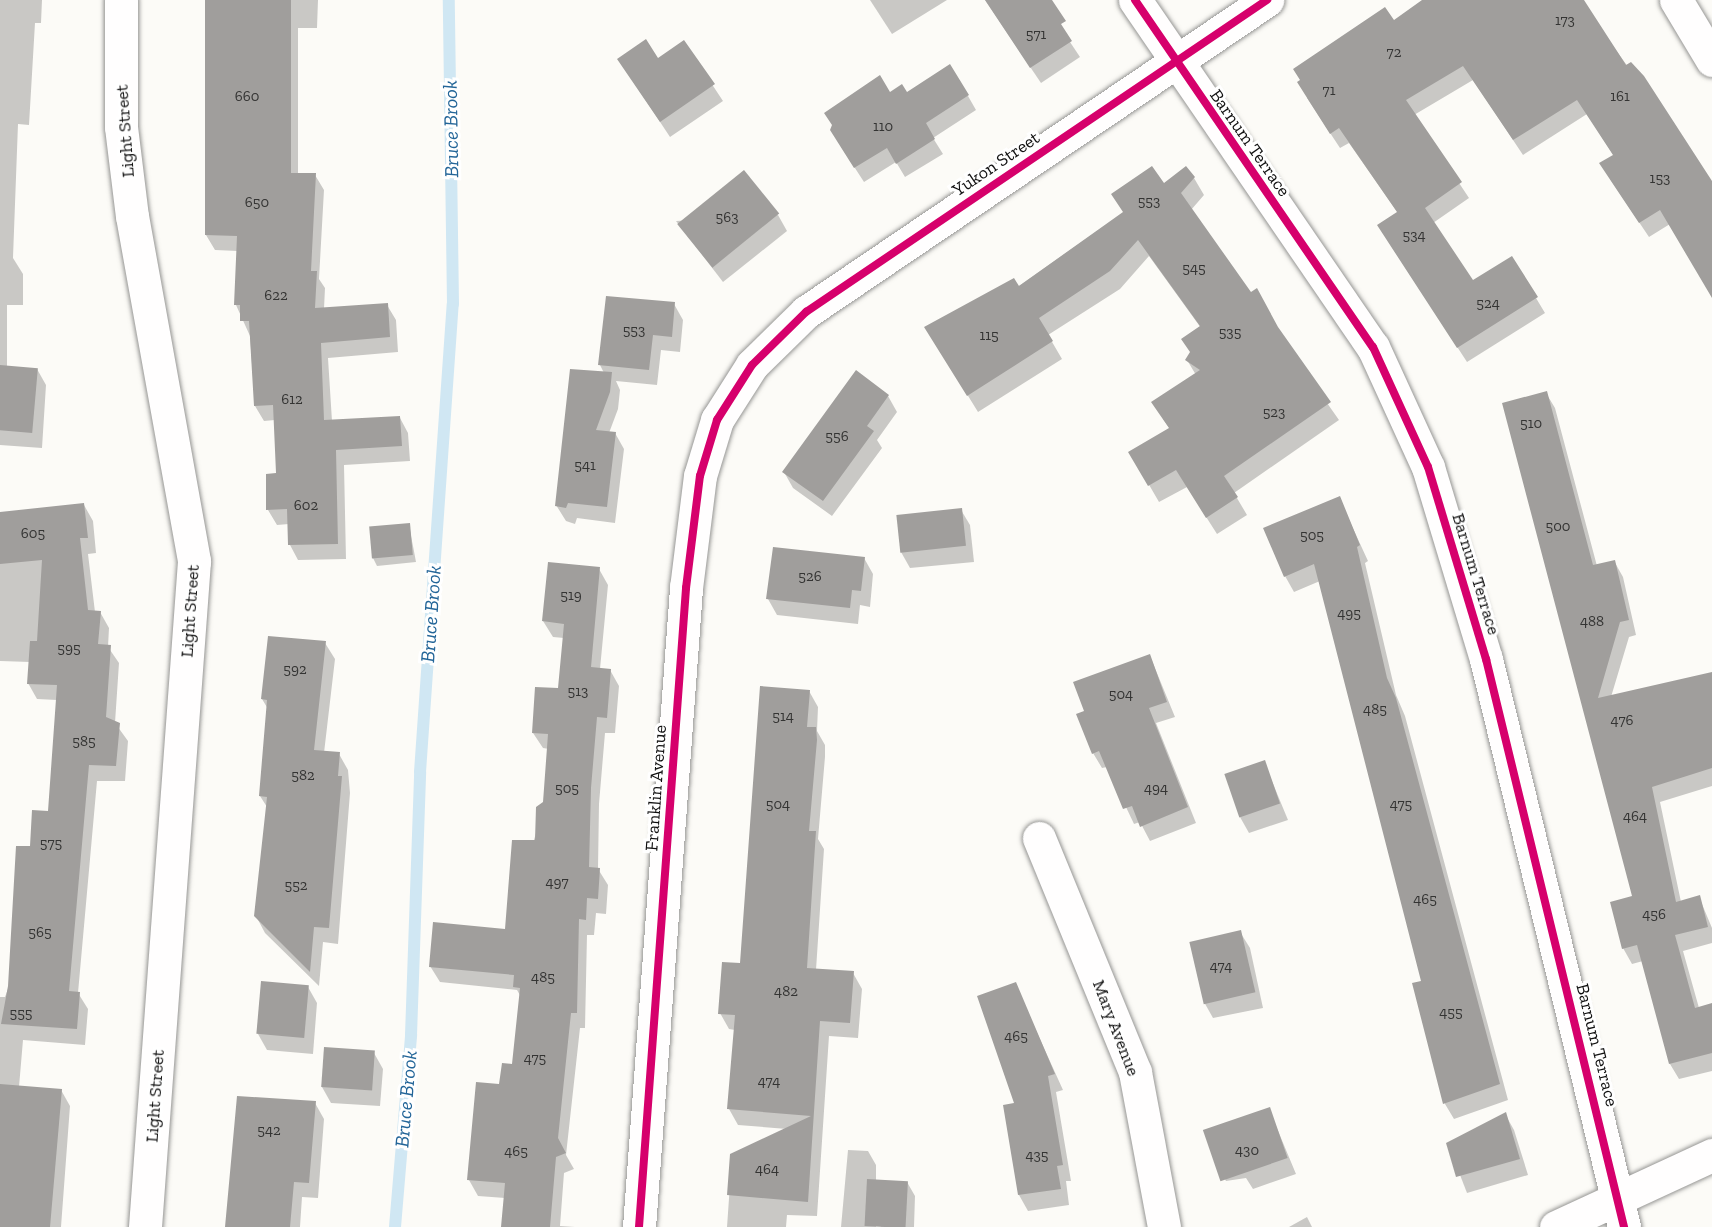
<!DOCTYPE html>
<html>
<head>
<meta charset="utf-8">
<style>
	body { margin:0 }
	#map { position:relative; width:1712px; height:1227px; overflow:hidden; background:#fcfbf7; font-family:"Zilla Slab",serif }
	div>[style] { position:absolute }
	.shadow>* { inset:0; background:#0003 }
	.stream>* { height:12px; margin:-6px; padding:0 6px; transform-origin:6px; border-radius:6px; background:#d0e7f3 }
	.building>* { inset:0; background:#a09e9c; transform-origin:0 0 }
	.roads { filter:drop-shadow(0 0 2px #969694) drop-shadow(0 0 2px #969694) }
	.minor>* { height:33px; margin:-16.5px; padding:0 16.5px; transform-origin:16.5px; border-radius:16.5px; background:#fffefe }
	.cycleway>* { height:8px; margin:-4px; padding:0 4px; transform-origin:4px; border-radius:4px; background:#d6006c }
	span { translate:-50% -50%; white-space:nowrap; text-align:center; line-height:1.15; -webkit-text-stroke:6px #fff; paint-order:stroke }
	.number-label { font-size:15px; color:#343433 }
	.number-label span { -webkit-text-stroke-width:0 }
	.street-label { font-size:18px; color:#101010 }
	.water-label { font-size:20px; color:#236598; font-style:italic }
</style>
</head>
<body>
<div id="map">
	<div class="shadow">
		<div style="clip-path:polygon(0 0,42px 0,41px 23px,35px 23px,29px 125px,18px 124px,13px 258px,23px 274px,23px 305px,7px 305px,7px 367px,37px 369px,46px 385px,42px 448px,0 445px)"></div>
		<div style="clip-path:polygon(207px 0,318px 0,317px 28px,298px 28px,298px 174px,315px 175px,324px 190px,319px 279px,325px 288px,324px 309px,387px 305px,396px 320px,398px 352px,328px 358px,332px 421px,400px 418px,408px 433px,410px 461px,344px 465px,346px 559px,298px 560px,290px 545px,289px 524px,277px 525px,268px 510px,278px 475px,275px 420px,264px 421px,255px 406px,250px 336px,236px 305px,238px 251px,215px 250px,206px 235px)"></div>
		<div style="clip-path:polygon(870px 0,947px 0,892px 34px)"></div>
		<div style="clip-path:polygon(985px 0,1042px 0,1080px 57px,1041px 83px)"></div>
		<div style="clip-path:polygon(1425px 0,1580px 0,1712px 184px,1712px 292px,1670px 224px,1649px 237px,1610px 179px,1614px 156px,1587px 114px,1523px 155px,1473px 80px,1414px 115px,1469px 198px,1433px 223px,1472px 282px,1536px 298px,1545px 313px,1467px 362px,1388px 241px,1398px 213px,1349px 143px,1340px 148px,1307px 98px)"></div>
		<div style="clip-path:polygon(684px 42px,723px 101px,670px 137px,619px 60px,658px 60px)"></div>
		<div style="clip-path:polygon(890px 94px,968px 96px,976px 110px,933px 138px,943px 154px,905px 177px,896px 162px,864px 182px,840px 145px)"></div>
		<div style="clip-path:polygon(1194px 178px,1204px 195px,1191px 210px,1339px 420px,1234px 493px,1247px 515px,1217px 534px,1187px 487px,1159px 502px,1130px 452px,1170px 429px,1163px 419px,1196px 375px,1187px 360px,1201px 328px,1149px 256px,1120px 289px,1048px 335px,1062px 359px,978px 412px,936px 344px,1163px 185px)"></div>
		<div style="clip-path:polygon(778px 215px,787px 231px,723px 282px,676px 221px)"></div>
		<div style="clip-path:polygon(674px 304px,683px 320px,680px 352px,661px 350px,657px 385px,616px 381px,620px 390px,618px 409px,609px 433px,615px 433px,624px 449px,615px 523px,577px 518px,575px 524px,566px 521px,556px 505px,604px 373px,600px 365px)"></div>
		<div style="clip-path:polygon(1546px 393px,1555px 408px,1597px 566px,1614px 561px,1623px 577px,1636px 635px,1629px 637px,1611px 697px,1712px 718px,1712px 786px,1660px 802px,1681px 902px,1699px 897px,1712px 928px,1712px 943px,1683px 951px,1699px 1008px,1712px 1005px,1712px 1071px,1679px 1079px,1670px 1064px,1643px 961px,1632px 964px,1623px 948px,1634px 897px,1504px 404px)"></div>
		<div style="clip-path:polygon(888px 396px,897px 412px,877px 440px,882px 448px,832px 516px,793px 488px,784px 472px)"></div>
		<div style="clip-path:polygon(1339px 498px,1368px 561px,1365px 563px,1396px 695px,1405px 716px,1508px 1100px,1454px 1119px,1445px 1104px,1414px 984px,1423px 982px,1320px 581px,1294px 592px,1285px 576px)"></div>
		<div style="clip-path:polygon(84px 505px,93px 521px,96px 553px,88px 554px,95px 612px,100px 612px,109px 628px,108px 647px,119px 663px,115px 723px,128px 741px,125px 781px,97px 781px,78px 993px,88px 1009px,85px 1045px,23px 1040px,19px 1087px,61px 1090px,70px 1106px,61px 1227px,0 1227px,0 997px,5px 997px,9px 986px,31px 848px,49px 813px,57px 700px,37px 699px,28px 683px,30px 662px,0 661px,0 513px)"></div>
		<div style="clip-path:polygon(961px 510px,970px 525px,974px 562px,910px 568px,901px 552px)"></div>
		<div style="clip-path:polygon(409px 525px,416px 562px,377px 566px,373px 558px)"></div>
		<div style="clip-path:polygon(864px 558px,873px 574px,870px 607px,860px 605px,858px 624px,777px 615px,768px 599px)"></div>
		<div style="clip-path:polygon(599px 569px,608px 585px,600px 669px,610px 670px,619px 686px,615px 733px,605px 733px,599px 804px,598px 869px,608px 885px,606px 914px,596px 913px,594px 935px,587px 935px,585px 1028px,580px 1028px,566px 1155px,574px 1169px,564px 1173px,560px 1226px,575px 1227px,503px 1227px,505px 1198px,478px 1196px,469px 1180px,500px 1086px,514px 1066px,521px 997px,517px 990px,440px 982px,430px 966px,507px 930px,545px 803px,549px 749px,543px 748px,533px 733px,560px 690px,564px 638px,553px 637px,543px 621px)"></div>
		<div style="clip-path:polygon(325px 643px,335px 659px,324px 753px,339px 754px,348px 770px,350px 793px,338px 944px,323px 942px,319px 986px,265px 933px,256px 916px,267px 807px,260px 796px,268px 709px,262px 699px)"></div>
		<div style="clip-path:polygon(1150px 656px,1175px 717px,1156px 723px,1196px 823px,1150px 841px,1140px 822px,1134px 824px,1107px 767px,1102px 768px,1093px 753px,1086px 712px)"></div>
		<div style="clip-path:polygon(809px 691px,818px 707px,817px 731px,825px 745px,825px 757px,818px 839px,824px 849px,816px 970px,853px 973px,862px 989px,858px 1038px,829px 1036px,817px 1216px,787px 1215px,786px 1227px,727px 1227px,732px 1155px,787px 1129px,738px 1125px,729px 1109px,735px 1030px,729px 1029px,720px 1013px,741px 965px)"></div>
		<div style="clip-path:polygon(1264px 762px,1288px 820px,1249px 833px,1240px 817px)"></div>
		<div style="clip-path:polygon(1240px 932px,1250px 948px,1263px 1008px,1213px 1018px,1204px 1002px)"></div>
		<div style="clip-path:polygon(1015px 984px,1063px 1090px,1056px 1092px,1071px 1181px,1066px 1181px,1069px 1205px,1028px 1211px,1019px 1195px)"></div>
		<div style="clip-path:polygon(308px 987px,317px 1003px,313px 1054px,267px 1050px,258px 1034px)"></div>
		<div style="clip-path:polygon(374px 1053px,383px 1069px,380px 1106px,331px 1103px,322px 1087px)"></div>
		<div style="clip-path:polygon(315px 1103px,324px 1119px,318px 1198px,302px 1197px,300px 1227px,227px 1227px)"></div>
		<div style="clip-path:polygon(1269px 1109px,1296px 1174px,1253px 1189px,1246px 1178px,1226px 1181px,1217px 1165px)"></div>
		<div style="clip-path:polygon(1505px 1114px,1514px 1130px,1528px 1175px,1467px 1193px,1448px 1144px)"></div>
		<div style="clip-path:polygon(848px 1150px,868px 1151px,876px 1165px,876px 1181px,907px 1182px,915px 1196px,914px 1227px,881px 1227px,876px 1217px,876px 1227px,841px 1227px)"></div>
		<div style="clip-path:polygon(1307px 1217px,1312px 1227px,1289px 1227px)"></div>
	</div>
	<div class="stream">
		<div style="left:395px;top:1227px;width:193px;rotate:-85.2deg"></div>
		<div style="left:411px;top:1035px;width:263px;rotate:-88deg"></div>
		<div style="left:420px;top:772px;width:469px;rotate:-86deg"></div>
		<div style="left:453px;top:304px;width:304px;rotate:-90.8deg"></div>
	</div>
	<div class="building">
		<div style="clip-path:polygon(205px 0,291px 0,291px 173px,316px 173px,311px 271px,317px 271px,315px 308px,388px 303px,390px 337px,321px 343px,324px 420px,400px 416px,402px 446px,336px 450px,338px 544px,288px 545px,287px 509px,266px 510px,266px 474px,276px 473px,273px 405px,254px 406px,249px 321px,240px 321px,240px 305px,234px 305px,237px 236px,205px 235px)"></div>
		<div style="clip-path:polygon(985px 0,1052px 0,1066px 21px,1061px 24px,1072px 41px,1030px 68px)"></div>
		<div style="clip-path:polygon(1422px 0,1584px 0,1626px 65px,1631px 62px,1644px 76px,1712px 181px,1712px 298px,1660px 210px,1639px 223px,1599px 163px,1613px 155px,1577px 100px,1513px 140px,1463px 66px,1406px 100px,1462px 182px,1425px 208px,1473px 280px,1512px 256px,1538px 297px,1457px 348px,1377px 225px,1397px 212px,1339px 128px,1330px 134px,1297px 82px,1300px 80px,1293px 69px,1385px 7px,1394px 20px)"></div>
		<div style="clip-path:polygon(646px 39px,658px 58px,684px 40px,715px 84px,660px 122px,617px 59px)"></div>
		<div style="clip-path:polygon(950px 64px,969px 95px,926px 123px,935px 139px,896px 164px,887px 148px,854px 168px,830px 130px,832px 125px,824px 113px,880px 75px,890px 92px,902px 84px,907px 92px)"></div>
		<div style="clip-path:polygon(1152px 166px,1164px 183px,1186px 166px,1195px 177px,1181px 193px,1251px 292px,1257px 288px,1278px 327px,1331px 402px,1224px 476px,1238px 497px,1206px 518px,1176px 470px,1148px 486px,1128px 452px,1169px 428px,1151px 402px,1200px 370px,1185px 360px,1190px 352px,1181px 339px,1200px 326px,1138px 240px,1110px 271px,1039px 318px,1053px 341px,967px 396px,924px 327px,1014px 278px,1019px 286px,1123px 212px,1111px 194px)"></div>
		<div style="left:744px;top:170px;width:56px;height:86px;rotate:51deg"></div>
		<div style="clip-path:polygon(606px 296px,675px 302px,672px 337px,653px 335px,649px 370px,598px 365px)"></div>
		<div style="left:0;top:365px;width:38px;height:65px;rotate:5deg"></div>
		<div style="clip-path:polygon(570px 369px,612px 372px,610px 392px,596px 430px,616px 432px,607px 507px,568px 503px,566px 508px,555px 506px)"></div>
		<div style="clip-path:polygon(856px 370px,889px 395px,867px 426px,874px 431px,823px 501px,782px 472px)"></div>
		<div style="clip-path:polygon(1547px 391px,1593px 565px,1615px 560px,1629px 620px,1620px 622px,1598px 698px,1712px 672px,1712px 768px,1652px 787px,1676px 902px,1700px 895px,1708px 927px,1675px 935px,1695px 1008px,1712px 1003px,1712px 1053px,1669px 1064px,1637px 945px,1622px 949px,1610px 902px,1632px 896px,1502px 403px)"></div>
		<div style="clip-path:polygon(1340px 496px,1360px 545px,1357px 547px,1387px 678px,1396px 698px,1500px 1084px,1443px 1104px,1412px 983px,1421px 981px,1314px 564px,1284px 577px,1263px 528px)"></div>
		<div style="clip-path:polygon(84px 503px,88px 538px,80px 538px,88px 610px,101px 611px,98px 644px,111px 645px,106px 717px,120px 723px,116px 766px,89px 765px,69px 991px,80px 992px,77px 1029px,1px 1024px,8px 986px,16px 846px,30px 846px,32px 810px,48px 811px,57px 685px,27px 684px,30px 641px,37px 641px,42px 560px,0 564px,0 512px)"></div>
		<div style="left:962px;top:508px;width:38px;height:66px;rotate:84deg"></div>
		<div style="left:410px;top:523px;width:32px;height:41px;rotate:85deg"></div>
		<div style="clip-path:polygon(773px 547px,865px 557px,861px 591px,852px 590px,850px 608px,766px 599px)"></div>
		<div style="clip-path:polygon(548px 562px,600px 567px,591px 667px,611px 669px,607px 718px,597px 717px,591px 788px,589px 867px,600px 868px,598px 899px,587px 898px,586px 920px,579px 919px,577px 1013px,571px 1013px,558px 1138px,566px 1153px,556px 1157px,550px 1227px,501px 1227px,505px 1183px,467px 1180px,476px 1082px,499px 1084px,502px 1063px,512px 1064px,520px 988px,513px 987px,514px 975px,429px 967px,433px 922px,505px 929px,512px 840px,535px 840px,536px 807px,543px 802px,548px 734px,532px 733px,535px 687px,558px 688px,564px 624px,542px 621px)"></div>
		<div style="clip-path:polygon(268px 636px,326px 641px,314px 750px,340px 752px,338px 776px,342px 776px,329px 928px,314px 927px,310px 972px,254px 916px,267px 797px,259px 796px,267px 700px,261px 699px)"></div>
		<div style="clip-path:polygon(1150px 654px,1167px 702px,1149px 708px,1188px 807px,1140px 827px,1132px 806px,1123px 809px,1099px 751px,1092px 754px,1076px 714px,1084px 711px,1073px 682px)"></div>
		<div style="clip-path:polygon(760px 686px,810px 690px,807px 727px,816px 727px,817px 740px,809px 831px,816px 831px,807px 968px,854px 971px,850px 1023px,820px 1021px,808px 1202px,727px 1195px,730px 1154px,811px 1116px,727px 1109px,735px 1015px,718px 1014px,722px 962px,740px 963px)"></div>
		<div style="left:1265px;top:760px;width:46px;height:43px;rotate:71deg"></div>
		<div style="left:1241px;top:930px;width:64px;height:53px;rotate:77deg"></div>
		<div style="left:261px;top:981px;width:48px;height:53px;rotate:5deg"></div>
		<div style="clip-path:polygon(1016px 982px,1055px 1074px,1048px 1076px,1063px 1165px,1057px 1166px,1061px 1189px,1018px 1195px,1003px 1105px,1014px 1103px,977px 996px)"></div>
		<div style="left:324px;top:1047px;width:51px;height:40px;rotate:4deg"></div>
		<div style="clip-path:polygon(0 1084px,62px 1089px,50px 1227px,0 1227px)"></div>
		<div style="clip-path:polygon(237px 1096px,316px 1101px,309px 1183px,294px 1182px,290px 1227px,225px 1227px)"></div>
		<div style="left:1270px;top:1107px;width:54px;height:71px;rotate:71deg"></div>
		<div style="clip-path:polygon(1506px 1112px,1520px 1159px,1456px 1177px,1446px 1143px)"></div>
		<div style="left:867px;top:1179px;width:41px;height:47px;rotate:3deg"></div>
	</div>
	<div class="roads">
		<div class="minor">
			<div style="left:121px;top:0;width:127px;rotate:90deg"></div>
			<div style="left:121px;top:127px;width:90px;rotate:83deg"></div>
			<div style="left:132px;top:216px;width:351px;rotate:79.8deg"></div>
			<div style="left:194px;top:561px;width:668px;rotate:94.21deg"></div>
			<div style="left:1135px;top:0;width:421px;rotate:55.6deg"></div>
			<div style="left:1373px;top:347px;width:132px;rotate:65.4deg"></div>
			<div style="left:1428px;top:467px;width:201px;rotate:73.2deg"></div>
			<div style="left:1486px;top:659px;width:585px;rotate:76.34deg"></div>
			<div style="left:1676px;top:0;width:70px;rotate:59deg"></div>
			<div style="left:1039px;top:838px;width:253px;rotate:67.7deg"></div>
			<div style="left:1135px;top:1072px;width:158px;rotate:79.4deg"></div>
			<div style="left:639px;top:1227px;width:641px;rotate:-85.79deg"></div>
			<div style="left:686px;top:588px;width:113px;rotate:-82.9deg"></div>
			<div style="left:700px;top:476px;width:59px;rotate:-73.1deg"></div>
			<div style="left:717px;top:420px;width:65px;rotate:-57.5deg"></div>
			<div style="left:752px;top:365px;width:76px;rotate:-44.5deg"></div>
			<div style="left:806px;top:312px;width:557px;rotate:-34.09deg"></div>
			<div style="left:1556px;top:1227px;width:172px;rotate:-24.8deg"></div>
		</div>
	</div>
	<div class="cycleway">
		<div style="left:1135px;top:0;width:421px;rotate:55.6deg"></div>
		<div style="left:1373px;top:347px;width:132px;rotate:65.4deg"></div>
		<div style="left:1428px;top:467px;width:201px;rotate:73.2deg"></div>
		<div style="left:1486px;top:659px;width:585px;rotate:76.34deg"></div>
		<div style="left:639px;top:1227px;width:641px;rotate:-85.79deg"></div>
		<div style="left:686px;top:588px;width:113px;rotate:-82.9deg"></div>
		<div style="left:700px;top:476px;width:59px;rotate:-73.1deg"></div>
		<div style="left:717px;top:420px;width:65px;rotate:-57.5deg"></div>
		<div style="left:752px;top:365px;width:76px;rotate:-44.5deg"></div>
		<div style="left:806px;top:312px;width:557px;rotate:-34.09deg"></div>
	</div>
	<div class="number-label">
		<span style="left:1565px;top:21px">173</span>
		<span style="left:1036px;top:35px">571</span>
		<span style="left:1394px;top:53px">72</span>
		<span style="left:1329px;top:91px">71</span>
		<span style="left:247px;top:97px">660</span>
		<span style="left:1620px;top:97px">161</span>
		<span style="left:883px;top:127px">110</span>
		<span style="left:1660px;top:179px">153</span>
		<span style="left:1149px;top:202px">553</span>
		<span style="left:257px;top:203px">650</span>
		<span style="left:727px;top:218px">563</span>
		<span style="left:1414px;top:236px">534</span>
		<span style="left:1194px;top:269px">545</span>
		<span style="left:276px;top:296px">622</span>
		<span style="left:1488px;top:304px">524</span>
		<span style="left:634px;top:331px">553</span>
		<span style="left:1230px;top:333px">535</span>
		<span style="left:989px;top:336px">115</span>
		<span style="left:292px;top:400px">612</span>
		<span style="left:1274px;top:413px">523</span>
		<span style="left:1531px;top:424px">510</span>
		<span style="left:837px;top:437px">556</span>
		<span style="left:585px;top:466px">541</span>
		<span style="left:306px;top:506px">602</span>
		<span style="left:1558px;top:527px">500</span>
		<span style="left:33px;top:534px">605</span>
		<span style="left:1312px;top:536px">505</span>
		<span style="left:810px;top:577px">526</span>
		<span style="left:571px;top:596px">519</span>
		<span style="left:1349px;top:614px">495</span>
		<span style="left:1592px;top:622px">488</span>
		<span style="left:69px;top:649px">595</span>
		<span style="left:295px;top:670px">592</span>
		<span style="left:578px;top:692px">513</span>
		<span style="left:1121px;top:695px">504</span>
		<span style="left:1375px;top:710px">485</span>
		<span style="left:783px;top:717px">514</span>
		<span style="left:1622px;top:721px">476</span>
		<span style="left:84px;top:742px">585</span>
		<span style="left:303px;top:776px">582</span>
		<span style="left:567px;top:789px">505</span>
		<span style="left:1156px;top:789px">494</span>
		<span style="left:778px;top:805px">504</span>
		<span style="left:1401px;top:805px">475</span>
		<span style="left:1635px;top:817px">464</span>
		<span style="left:51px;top:844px">575</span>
		<span style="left:557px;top:883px">497</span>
		<span style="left:296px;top:886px">552</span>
		<span style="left:1425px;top:900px">465</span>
		<span style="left:1654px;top:915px">456</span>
		<span style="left:40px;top:933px">565</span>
		<span style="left:1221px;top:967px">474</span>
		<span style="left:543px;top:978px">485</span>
		<span style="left:786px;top:992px">482</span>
		<span style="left:1451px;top:1013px">455</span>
		<span style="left:21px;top:1014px">555</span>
		<span style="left:1016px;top:1037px">465</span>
		<span style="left:535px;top:1059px">475</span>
		<span style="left:769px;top:1082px">474</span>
		<span style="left:269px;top:1131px">542</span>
		<span style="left:1247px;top:1151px">430</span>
		<span style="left:516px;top:1152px">465</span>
		<span style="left:1037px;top:1156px">435</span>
		<span style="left:767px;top:1170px">464</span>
	</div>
	<div class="street-label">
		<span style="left:125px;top:131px;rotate:-94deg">Light Street</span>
		<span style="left:1250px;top:143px;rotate:55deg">Barnum Terrace</span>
		<span style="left:996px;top:164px;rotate:-34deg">Yukon Street</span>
		<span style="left:1476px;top:574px;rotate:73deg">Barnum Terrace</span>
		<span style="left:190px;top:611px;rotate:-86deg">Light Street</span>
		<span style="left:656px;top:788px;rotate:-86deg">Franklin Avenue</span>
		<span style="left:1116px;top:1028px;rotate:69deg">Mary Avenue</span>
		<span style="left:1597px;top:1045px;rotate:76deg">Barnum Terrace</span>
		<span style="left:155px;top:1096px;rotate:-86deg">Light Street</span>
	</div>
	<div class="water-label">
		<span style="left:451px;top:129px;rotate:-91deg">Bruce Brook</span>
		<span style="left:431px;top:614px;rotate:-86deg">Bruce Brook</span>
		<span style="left:406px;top:1099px;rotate:-85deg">Bruce Brook</span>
	</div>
</div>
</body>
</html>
